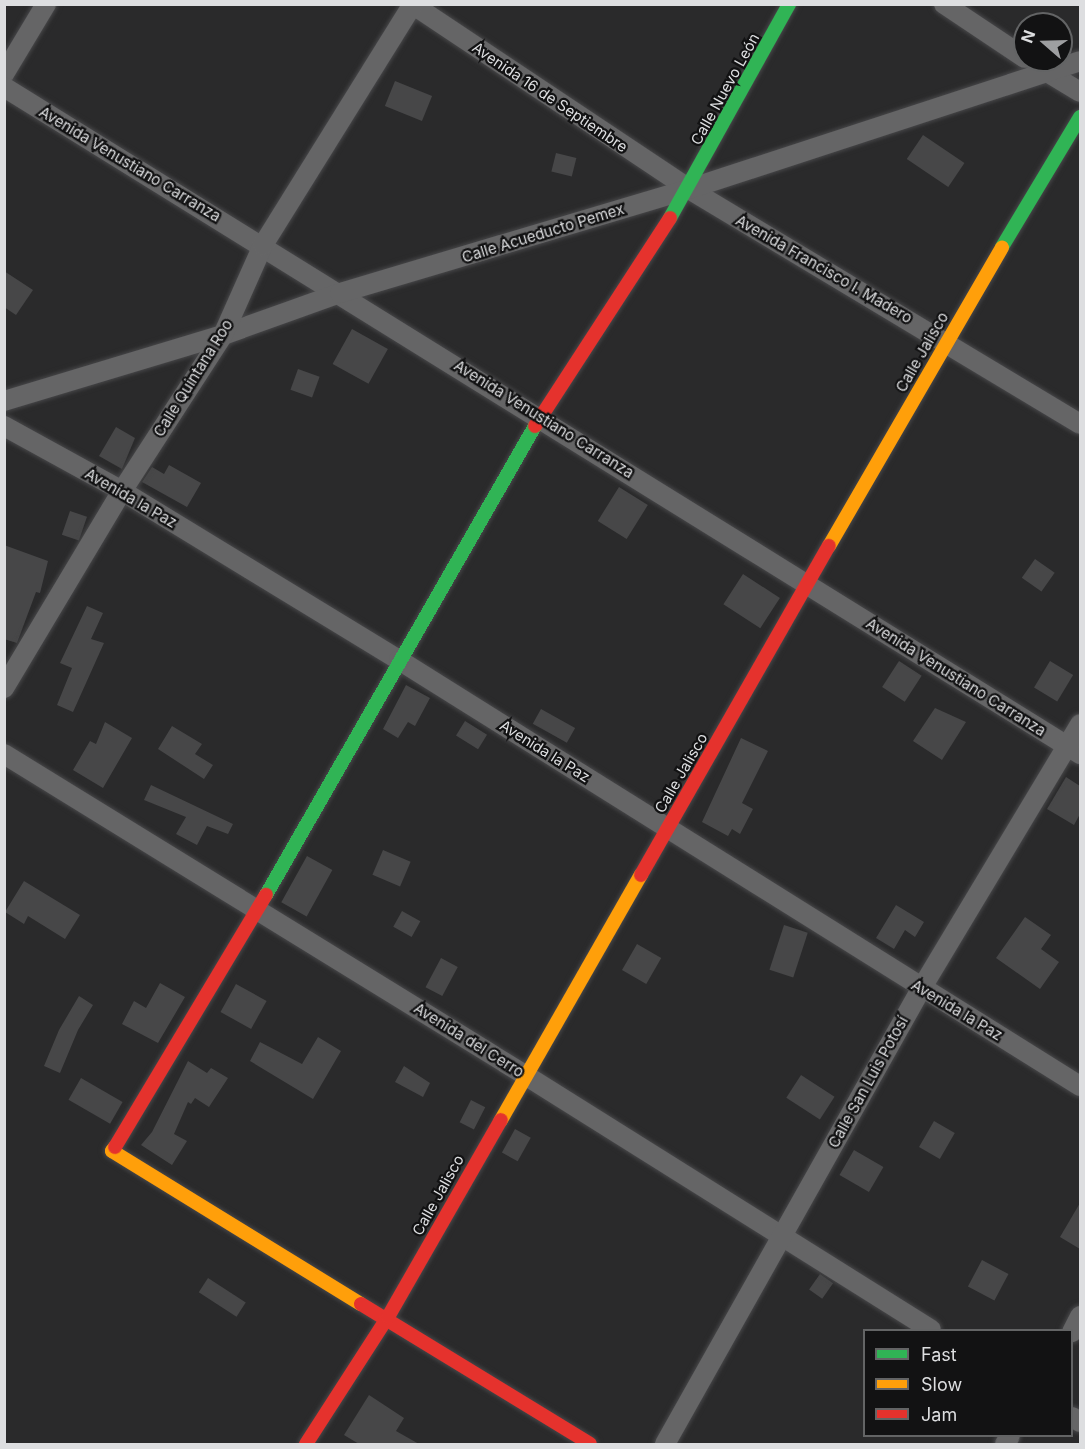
<!DOCTYPE html>
<html>
<head>
<meta charset="utf-8">
<style>
	body { margin:0 }
	#map { position:relative; width:1085px; height:1449px; overflow:hidden; background:#2a2a2b; font-family:Inter,sans-serif }
	div>[style] { position:absolute }
	.building>* { inset:0; background:#474748; transform-origin:0 0 }
	.roads { filter:drop-shadow(0 0 2px #474749) drop-shadow(0 0 2px #474749) }
	.street>* { height:20px; margin:-10px; padding:0 10px; transform-origin:10px; border-radius:10px; background:#656566 }
	.fast>* { height:14px; margin:-7px; padding:0 7px; transform-origin:7px; border-radius:7px; background:#30b455 }
	.slow>* { height:14px; margin:-7px; padding:0 7px; transform-origin:7px; border-radius:7px; background:#ff9f0a }
	.jam>* { height:14px; margin:-7px; padding:0 7px; transform-origin:7px; border-radius:7px; background:#e5322d }
	span { translate:-50% -50%; white-space:nowrap; text-align:center; line-height:1.15; -webkit-text-stroke:4.5px #121213; paint-order:stroke }
	.street-label { font-size:15px; color:#dddee0 }
	.frame { position:absolute; inset:0; border:6px solid #dddee0; pointer-events:none }
	.legend { position:absolute; left:863px; top:1329px; width:210px; height:108px; box-sizing:border-box; background:#121213; border:2px solid #636465; margin:0; padding:8px 10px; list-style:none; font-size:18px; color:#dddee0 }
	.legend li { display:flex; align-items:center; gap:12px; height:30px }
	.legend b { width:30px; border:2px solid #636465 }
	.north { position:absolute; left:1013px; top:12px; width:60px; height:60px; box-sizing:border-box; background:#121213; border:2px solid #636465; border-radius:50%; rotate:290deg; font-size:16px; font-weight:700; line-height:24px; text-align:center; color:#dddee0 }
	.north::after { content:''; display:block; margin:auto; width:21px; height:27px; background:#9e9fa1; clip-path:polygon(50% 0,100% 100%,50% 72%,0 100%) }
</style>
</head>
<body>
<div id="map">
	<div class="building">
		<div style="left:395px;top:81px;width:40px;height:27px;rotate:22deg"></div>
		<div style="left:923px;top:135px;width:50px;height:29px;rotate:34deg"></div>
		<div style="left:556px;top:153px;width:21px;height:19px;rotate:14deg"></div>
		<div style="clip-path:polygon(4px 271px,33px 290px,16px 315px,4px 307px)"></div>
		<div style="left:352px;top:329px;width:41px;height:40px;rotate:29deg"></div>
		<div style="left:298px;top:369px;width:23px;height:22px;rotate:20deg"></div>
		<div style="clip-path:polygon(116px 427px,135px 438px,122px 469px,99px 456px)"></div>
		<div style="clip-path:polygon(169px 465px,201px 483px,187px 507px,142px 482px,152px 467px,164px 474px)"></div>
		<div style="left:619px;top:487px;width:34px;height:40px;rotate:32deg"></div>
		<div style="left:70px;top:511px;width:18px;height:25px;rotate:19deg"></div>
		<div style="clip-path:polygon(4px 545px,48px 561px,40px 593px,36px 592px,17px 643px,4px 639px)"></div>
		<div style="left:1035px;top:559px;width:24px;height:23px;rotate:35deg"></div>
		<div style="left:743px;top:574px;width:44px;height:36px;rotate:33deg"></div>
		<div style="clip-path:polygon(87px 606px,103px 613px,91px 639px,104px 643px,73px 712px,57px 705px,72px 668px,60px 663px)"></div>
		<div style="left:899px;top:661px;width:27px;height:31px;rotate:33deg"></div>
		<div style="left:1050px;top:661px;width:27px;height:31px;rotate:31deg"></div>
		<div style="clip-path:polygon(406px 685px,430px 698px,415px 726px,408px 722px,398px 738px,383px 729px)"></div>
		<div style="clip-path:polygon(935px 708px,966px 722px,942px 760px,913px 741px)"></div>
		<div style="left:541px;top:709px;width:39px;height:17px;rotate:29deg"></div>
		<div style="left:465px;top:721px;width:26px;height:17px;rotate:32deg"></div>
		<div style="clip-path:polygon(105px 722px,132px 738px,103px 788px,73px 770px,90px 741px,96px 744px)"></div>
		<div style="clip-path:polygon(172px 726px,202px 744px,195px 754px,213px 765px,204px 779px,158px 749px)"></div>
		<div style="clip-path:polygon(741px 738px,768px 751px,742px 803px,753px 809px,740px 834px,732px 829px,728px 836px,702px 822px)"></div>
		<div style="clip-path:polygon(1066px 777px,1080px 786px,1080px 814px,1074px 825px,1047px 809px)"></div>
		<div style="clip-path:polygon(151px 785px,233px 824px,228px 834px,207px 826px,197px 845px,176px 834px,186px 817px,144px 800px)"></div>
		<div style="left:383px;top:850px;width:30px;height:27px;rotate:23deg"></div>
		<div style="left:307px;top:856px;width:29px;height:53px;rotate:29deg"></div>
		<div style="clip-path:polygon(24px 881px,80px 915px,65px 939px,28px 916px,24px 924px,5px 912px)"></div>
		<div style="clip-path:polygon(896px 905px,924px 922px,915px 937px,905px 930px,894px 949px,876px 938px)"></div>
		<div style="left:402px;top:911px;width:21px;height:18px;rotate:29deg"></div>
		<div style="clip-path:polygon(1025px 917px,1051px 935px,1041px 949px,1059px 962px,1040px 989px,996px 958px)"></div>
		<div style="left:784px;top:925px;width:25px;height:47px;rotate:18deg"></div>
		<div style="left:637px;top:944px;width:28px;height:30px;rotate:30deg"></div>
		<div style="left:441px;top:958px;width:19px;height:33px;rotate:28deg"></div>
		<div style="clip-path:polygon(160px 983px,185px 997px,158px 1043px,122px 1024px,134px 1001px,146px 1008px)"></div>
		<div style="left:236px;top:984px;width:35px;height:32px;rotate:29deg"></div>
		<div style="clip-path:polygon(79px 996px,93px 1005px,78px 1030px,60px 1073px,44px 1066px,59px 1030px)"></div>
		<div style="clip-path:polygon(318px 1037px,341px 1051px,313px 1099px,250px 1061px,260px 1042px,302px 1064px)"></div>
		<div style="clip-path:polygon(188px 1061px,207px 1073px,211px 1068px,228px 1078px,209px 1107px,195px 1098px,191px 1104px,188px 1102px,174px 1134px,187px 1141px,172px 1165px,141px 1145px,152px 1132px)"></div>
		<div style="clip-path:polygon(404px 1066px,430px 1083px,423px 1097px,395px 1082px)"></div>
		<div style="left:801px;top:1075px;width:40px;height:27px;rotate:33deg"></div>
		<div style="left:81px;top:1078px;width:48px;height:25px;rotate:30deg"></div>
		<div style="left:471px;top:1100px;width:16px;height:25px;rotate:27deg"></div>
		<div style="left:934px;top:1121px;width:24px;height:30px;rotate:30deg"></div>
		<div style="left:515px;top:1129px;width:18px;height:27px;rotate:29deg"></div>
		<div style="left:854px;top:1150px;width:34px;height:29px;rotate:30deg"></div>
		<div style="clip-path:polygon(1080px 1203px,1080px 1249px,1060px 1237px)"></div>
		<div style="left:982px;top:1260px;width:30px;height:30px;rotate:28deg"></div>
		<div style="left:820px;top:1274px;width:16px;height:19px;rotate:35deg"></div>
		<div style="left:208px;top:1278px;width:45px;height:17px;rotate:33deg"></div>
		<div style="clip-path:polygon(369px 1395px,404px 1418px,396px 1431px,419px 1444px,359px 1444px,344px 1435px)"></div>
	</div>
	<div class="roads">
		<div class="street">
			<div style="left:412px;top:4px;width:333px;rotate:33.7deg"></div>
			<div style="left:689px;top:189px;width:456px;rotate:31deg"></div>
			<div style="left:944px;top:4px;width:97px;rotate:33.7deg"></div>
			<div style="left:1042px;top:69px;width:44px;rotate:31.2deg"></div>
			<div style="left:4px;top:74px;width:82px;rotate:-59deg"></div>
			<div style="left:4px;top:87px;width:1266px;rotate:31.79deg"></div>
			<div style="left:4px;top:401px;width:229px;rotate:-16.8deg"></div>
			<div style="left:223px;top:335px;width:124px;rotate:-19.7deg"></div>
			<div style="left:340px;top:293px;width:364px;rotate:-16.6deg"></div>
			<div style="left:689px;top:189px;width:411px;rotate:-18.1deg"></div>
			<div style="left:4px;top:426px;width:135px;rotate:28.8deg"></div>
			<div style="left:122px;top:491px;width:324px;rotate:31.4deg"></div>
			<div style="left:399px;top:660px;width:803px;rotate:32.03deg"></div>
			<div style="left:4px;top:688px;width:230px;rotate:-59.1deg"></div>
			<div style="left:122px;top:491px;width:186px;rotate:-57.1deg"></div>
			<div style="left:223px;top:335px;width:98px;rotate:-66deg"></div>
			<div style="left:263px;top:245px;width:284px;rotate:-58.1deg"></div>
			<div style="left:4px;top:754px;width:612px;rotate:31.64deg"></div>
			<div style="left:525px;top:1075px;width:479px;rotate:32.1deg"></div>
			<div style="left:1072px;top:1332px;width:18px;rotate:-63deg"></div>
			<div style="left:1072px;top:1417px;width:9px;rotate:32deg"></div>
			<div style="left:665px;top:1444px;width:522px;rotate:-60.64deg"></div>
			<div style="left:921px;top:989px;width:309px;rotate:-59deg"></div>
			<div style="left:1005px;top:1444px;width:9px;rotate:-58deg"></div>
		</div>
		<div class="fast">
			<div style="left:670px;top:218px;width:245px;rotate:-60.9deg"></div>
			<div style="left:1002px;top:247px;width:152px;rotate:-59deg"></div>
			<div style="left:266px;top:895px;width:541px;rotate:-60.16deg"></div>
		</div>
		<div class="slow">
			<div style="left:829px;top:546px;width:345px;rotate:-59.9deg"></div>
			<div style="left:501px;top:1120px;width:282px;rotate:-60.3deg"></div>
			<div style="left:115px;top:1147px;width:5px;rotate:127deg"></div>
			<div style="left:112px;top:1151px;width:292px;rotate:31.6deg"></div>
		</div>
		<div class="jam">
			<div style="left:535px;top:426px;width:248px;rotate:-57deg"></div>
			<div style="left:641px;top:875px;width:379px;rotate:-60.3deg"></div>
			<div style="left:115px;top:1147px;width:294px;rotate:-59.1deg"></div>
			<div style="left:361px;top:1304px;width:268px;rotate:31.4deg"></div>
			<div style="left:306px;top:1444px;width:151px;rotate:-57.2deg"></div>
			<div style="left:388px;top:1317px;width:227px;rotate:-60.2deg"></div>
		</div>
	</div>
	<div class="street-label">
		<span style="left:725px;top:89px;rotate:-61deg">Calle Nuevo León</span>
		<span style="left:550px;top:97px;rotate:34deg">Avenida 16 de Septiembre</span>
		<span style="left:130px;top:164px;rotate:31deg">Avenida Venustiano Carranza</span>
		<span style="left:543px;top:233px;rotate:-17deg">Calle Acueducto Pemex</span>
		<span style="left:824px;top:269px;rotate:30deg">Avenida Francisco I. Madero</span>
		<span style="left:922px;top:352px;rotate:-60deg">Calle Jalisco</span>
		<span style="left:193px;top:378px;rotate:-58deg">Calle Quintana Roo</span>
		<span style="left:544px;top:419px;rotate:32deg">Avenida Venustiano Carranza</span>
		<span style="left:131px;top:498px;rotate:30deg">Avenida la Paz</span>
		<span style="left:956px;top:677px;rotate:32deg">Avenida Venustiano Carranza</span>
		<span style="left:545px;top:751px;rotate:32deg">Avenida la Paz</span>
		<span style="left:681px;top:773px;rotate:-60deg">Calle Jalisco</span>
		<span style="left:957px;top:1010px;rotate:31deg">Avenida la Paz</span>
		<span style="left:469px;top:1040px;rotate:32deg">Avenida del Cerro</span>
		<span style="left:868px;top:1082px;rotate:-61deg">Calle San Luis Potosí</span>
		<span style="left:438px;top:1195px;rotate:-61deg">Calle Jalisco</span>
	</div>
	<div class="frame"></div>
	<ul class="legend">
	<li><b style="height:8px;background:#30b455"></b>Fast</li>
	<li><b style="height:8px;background:#ff9f0a"></b>Slow</li>
	<li><b style="height:8px;background:#e5322d"></b>Jam</li>
	</ul>
	<div class="north">N</div>
</div>
</body>
</html>
